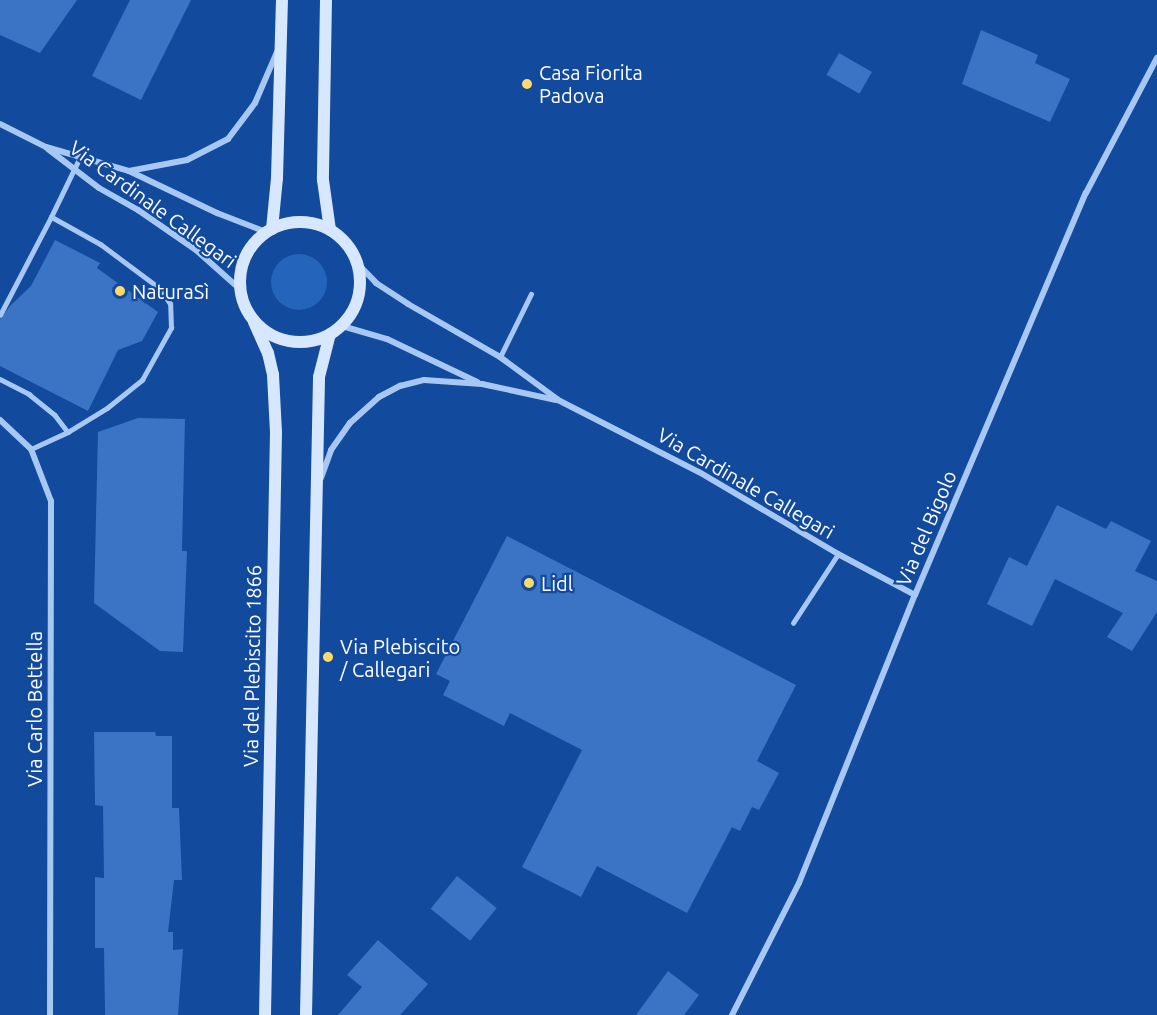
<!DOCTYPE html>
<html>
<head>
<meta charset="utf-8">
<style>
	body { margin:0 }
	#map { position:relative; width:1157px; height:1015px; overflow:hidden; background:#124a9d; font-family:Ubuntu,sans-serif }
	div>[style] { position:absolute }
	.green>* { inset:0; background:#2464bb }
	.round { border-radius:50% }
	.building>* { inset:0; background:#3b74c4; transform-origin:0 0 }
	.lane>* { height:4.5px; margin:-2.25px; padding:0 2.25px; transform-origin:2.25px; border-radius:2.25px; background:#a7c8f4 }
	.street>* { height:6px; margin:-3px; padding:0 3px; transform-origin:3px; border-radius:3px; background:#a7c8f4 }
	.secondary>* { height:12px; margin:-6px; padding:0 6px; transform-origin:6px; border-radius:6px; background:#d7e7fd }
	.secondary>.ring { margin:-6px; padding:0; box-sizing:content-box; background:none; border:12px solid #d7e7fd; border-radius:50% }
	.dots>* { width:16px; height:16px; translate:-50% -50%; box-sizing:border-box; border:3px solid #124a9d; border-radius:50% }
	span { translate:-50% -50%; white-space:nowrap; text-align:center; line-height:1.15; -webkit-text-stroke:4.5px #124a9d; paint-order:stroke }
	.poi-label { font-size:20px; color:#fff }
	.left { translate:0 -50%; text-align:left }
	.street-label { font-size:20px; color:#fff }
</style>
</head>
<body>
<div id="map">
	<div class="green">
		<div class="round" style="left:271px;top:254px;width:56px;height:56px"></div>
	</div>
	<div class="building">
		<div style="clip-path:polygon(0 0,77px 0,40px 53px,0 35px)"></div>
		<div style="clip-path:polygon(130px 0,191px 0,141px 100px,92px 76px)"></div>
		<div style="clip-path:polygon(981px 30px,1038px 55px,1035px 63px,1070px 79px,1050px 122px,962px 84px)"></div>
		<div style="left:839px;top:53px;width:38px;height:25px;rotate:30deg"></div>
		<div style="clip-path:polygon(55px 240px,100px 263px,97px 268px,158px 312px,142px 341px,118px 350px,88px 411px,0 366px,0 319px,10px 306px,31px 286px)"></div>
		<div style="clip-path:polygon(138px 418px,185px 419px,182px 551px,187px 551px,183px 652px,160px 651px,94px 603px,98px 432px)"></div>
		<div style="clip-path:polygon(1057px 505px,1106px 529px,1111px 521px,1151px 541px,1135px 571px,1157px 581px,1157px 612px,1132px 651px,1107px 637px,1123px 613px,1055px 579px,1032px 626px,987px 604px,1009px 557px,1027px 566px)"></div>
		<div style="clip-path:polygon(507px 536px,796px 685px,757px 761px,779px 773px,759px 810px,752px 807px,740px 831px,732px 827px,687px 913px,597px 866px,581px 897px,522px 867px,582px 750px,510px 713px,504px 726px,443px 695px,450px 681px,436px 674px)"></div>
		<div style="clip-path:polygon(94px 732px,155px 732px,156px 736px,172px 736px,172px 808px,179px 808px,182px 880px,174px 880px,168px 932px,173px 932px,173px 950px,183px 949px,178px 1015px,105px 1015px,104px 948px,95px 948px,95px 877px,104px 878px,103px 806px,95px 805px)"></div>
		<div style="left:457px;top:876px;width:51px;height:42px;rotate:39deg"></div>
		<div style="clip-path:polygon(378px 940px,428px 984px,400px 1015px,338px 1015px,362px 987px,347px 975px)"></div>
		<div style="clip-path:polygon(668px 971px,699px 995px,684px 1015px,636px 1015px)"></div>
	</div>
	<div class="lane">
		<div style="left:0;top:315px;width:110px;rotate:-62.5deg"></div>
		<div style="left:500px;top:357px;width:70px;rotate:-63.8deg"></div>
		<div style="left:0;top:379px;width:33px;rotate:27deg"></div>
		<div style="left:29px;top:394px;width:33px;rotate:39deg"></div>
		<div style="left:55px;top:415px;width:21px;rotate:53deg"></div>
		<div style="left:31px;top:449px;width:41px;rotate:-24.7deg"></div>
		<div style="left:68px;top:432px;width:46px;rotate:-31.6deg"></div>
		<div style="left:107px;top:408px;width:45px;rotate:-38.7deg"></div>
		<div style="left:142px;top:380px;width:60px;rotate:-60.9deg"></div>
		<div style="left:171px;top:328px;width:24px;rotate:-92deg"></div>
		<div style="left:170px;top:304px;width:18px;rotate:-124deg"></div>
		<div style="left:160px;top:289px;width:74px;rotate:-143.3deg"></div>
		<div style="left:101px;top:245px;width:57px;rotate:-150.8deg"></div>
		<div style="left:51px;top:217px;width:67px;rotate:-64.2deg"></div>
		<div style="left:793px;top:623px;width:82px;rotate:-56.9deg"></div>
	</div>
	<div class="street">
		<div style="left:0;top:124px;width:51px;rotate:26.6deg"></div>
		<div style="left:46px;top:147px;width:86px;rotate:16.1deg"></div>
		<div style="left:129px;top:171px;width:98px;rotate:25.5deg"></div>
		<div style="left:217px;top:213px;width:53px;rotate:21.2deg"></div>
		<div style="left:48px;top:149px;width:64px;rotate:37.4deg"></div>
		<div style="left:99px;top:188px;width:45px;rotate:29.4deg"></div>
		<div style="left:138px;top:210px;width:70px;rotate:34.6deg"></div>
		<div style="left:196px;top:250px;width:59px;rotate:41.6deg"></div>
		<div style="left:129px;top:171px;width:59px;rotate:-10.7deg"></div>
		<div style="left:187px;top:160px;width:46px;rotate:-27.1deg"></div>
		<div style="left:228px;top:139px;width:45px;rotate:-53.1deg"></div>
		<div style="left:255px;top:103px;width:56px;rotate:-66.7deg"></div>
		<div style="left:357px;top:263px;width:28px;rotate:46deg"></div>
		<div style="left:376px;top:283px;width:38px;rotate:33deg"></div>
		<div style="left:408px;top:304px;width:106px;rotate:29.9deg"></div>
		<div style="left:500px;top:357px;width:74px;rotate:36.3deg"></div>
		<div style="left:560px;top:401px;width:156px;rotate:27.1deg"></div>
		<div style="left:699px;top:472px;width:161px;rotate:30.5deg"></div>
		<div style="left:838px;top:554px;width:87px;rotate:28deg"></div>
		<div style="left:342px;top:326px;width:47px;rotate:16.1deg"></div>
		<div style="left:387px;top:339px;width:100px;rotate:25.5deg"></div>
		<div style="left:0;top:420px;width:42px;rotate:43.1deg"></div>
		<div style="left:31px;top:449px;width:56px;rotate:69deg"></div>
		<div style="left:51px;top:501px;width:514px;rotate:90.11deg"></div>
		<div style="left:321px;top:478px;width:30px;rotate:-70deg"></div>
		<div style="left:331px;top:450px;width:33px;rotate:-55deg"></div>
		<div style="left:350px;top:423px;width:39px;rotate:-42deg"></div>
		<div style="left:379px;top:397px;width:24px;rotate:-28deg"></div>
		<div style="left:400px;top:386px;width:25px;rotate:-14deg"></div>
		<div style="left:424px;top:380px;width:58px;rotate:3.9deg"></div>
		<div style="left:482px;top:384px;width:76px;rotate:12.2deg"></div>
		<div style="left:732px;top:1015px;width:148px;rotate:-63.1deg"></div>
		<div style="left:799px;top:883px;width:310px;rotate:-68.1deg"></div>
		<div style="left:915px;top:595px;width:437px;rotate:-67deg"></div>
		<div style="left:1086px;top:193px;width:153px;rotate:-62.3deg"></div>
	</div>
	<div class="secondary">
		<div style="left:326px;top:0;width:180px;rotate:91deg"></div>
		<div style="left:323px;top:180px;width:50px;rotate:82deg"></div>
		<div class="ring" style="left:240px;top:222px;width:108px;height:108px"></div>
		<div style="left:272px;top:229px;width:51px;rotate:-84.4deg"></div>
		<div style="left:277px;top:178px;width:178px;rotate:-88.4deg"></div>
		<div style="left:254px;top:322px;width:34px;rotate:66deg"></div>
		<div style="left:268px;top:353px;width:23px;rotate:77deg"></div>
		<div style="left:273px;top:375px;width:57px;rotate:87deg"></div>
		<div style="left:276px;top:432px;width:583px;rotate:91.08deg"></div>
		<div style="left:306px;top:1015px;width:638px;rotate:-88.83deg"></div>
		<div style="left:319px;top:377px;width:44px;rotate:-75.7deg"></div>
	</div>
	<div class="dots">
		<div style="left:527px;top:84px;background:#ffd96a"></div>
		<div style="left:120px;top:291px;background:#ffd96a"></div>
		<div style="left:529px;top:583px;background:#ffd96a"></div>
		<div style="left:328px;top:657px;background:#ffd96a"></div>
	</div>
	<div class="poi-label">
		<span class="left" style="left:539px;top:84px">Casa Fiorita<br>Padova</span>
		<span class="left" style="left:132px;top:291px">NaturaSì</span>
		<span class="left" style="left:541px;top:583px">Lidl</span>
		<span class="left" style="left:340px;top:658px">Via Plebiscito<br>/ Callegari</span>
	</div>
	<div class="street-label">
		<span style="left:153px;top:204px;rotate:36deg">Via Cardinale Callegari</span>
		<span style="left:746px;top:483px;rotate:30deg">Via Cardinale Callegari</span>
		<span style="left:926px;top:528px;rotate:-67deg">Via del Bigolo</span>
		<span style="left:252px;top:666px;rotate:-89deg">Via del Plebiscito 1866</span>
		<span style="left:34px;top:709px;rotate:-90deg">Via Carlo Bettella</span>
	</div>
</div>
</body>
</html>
